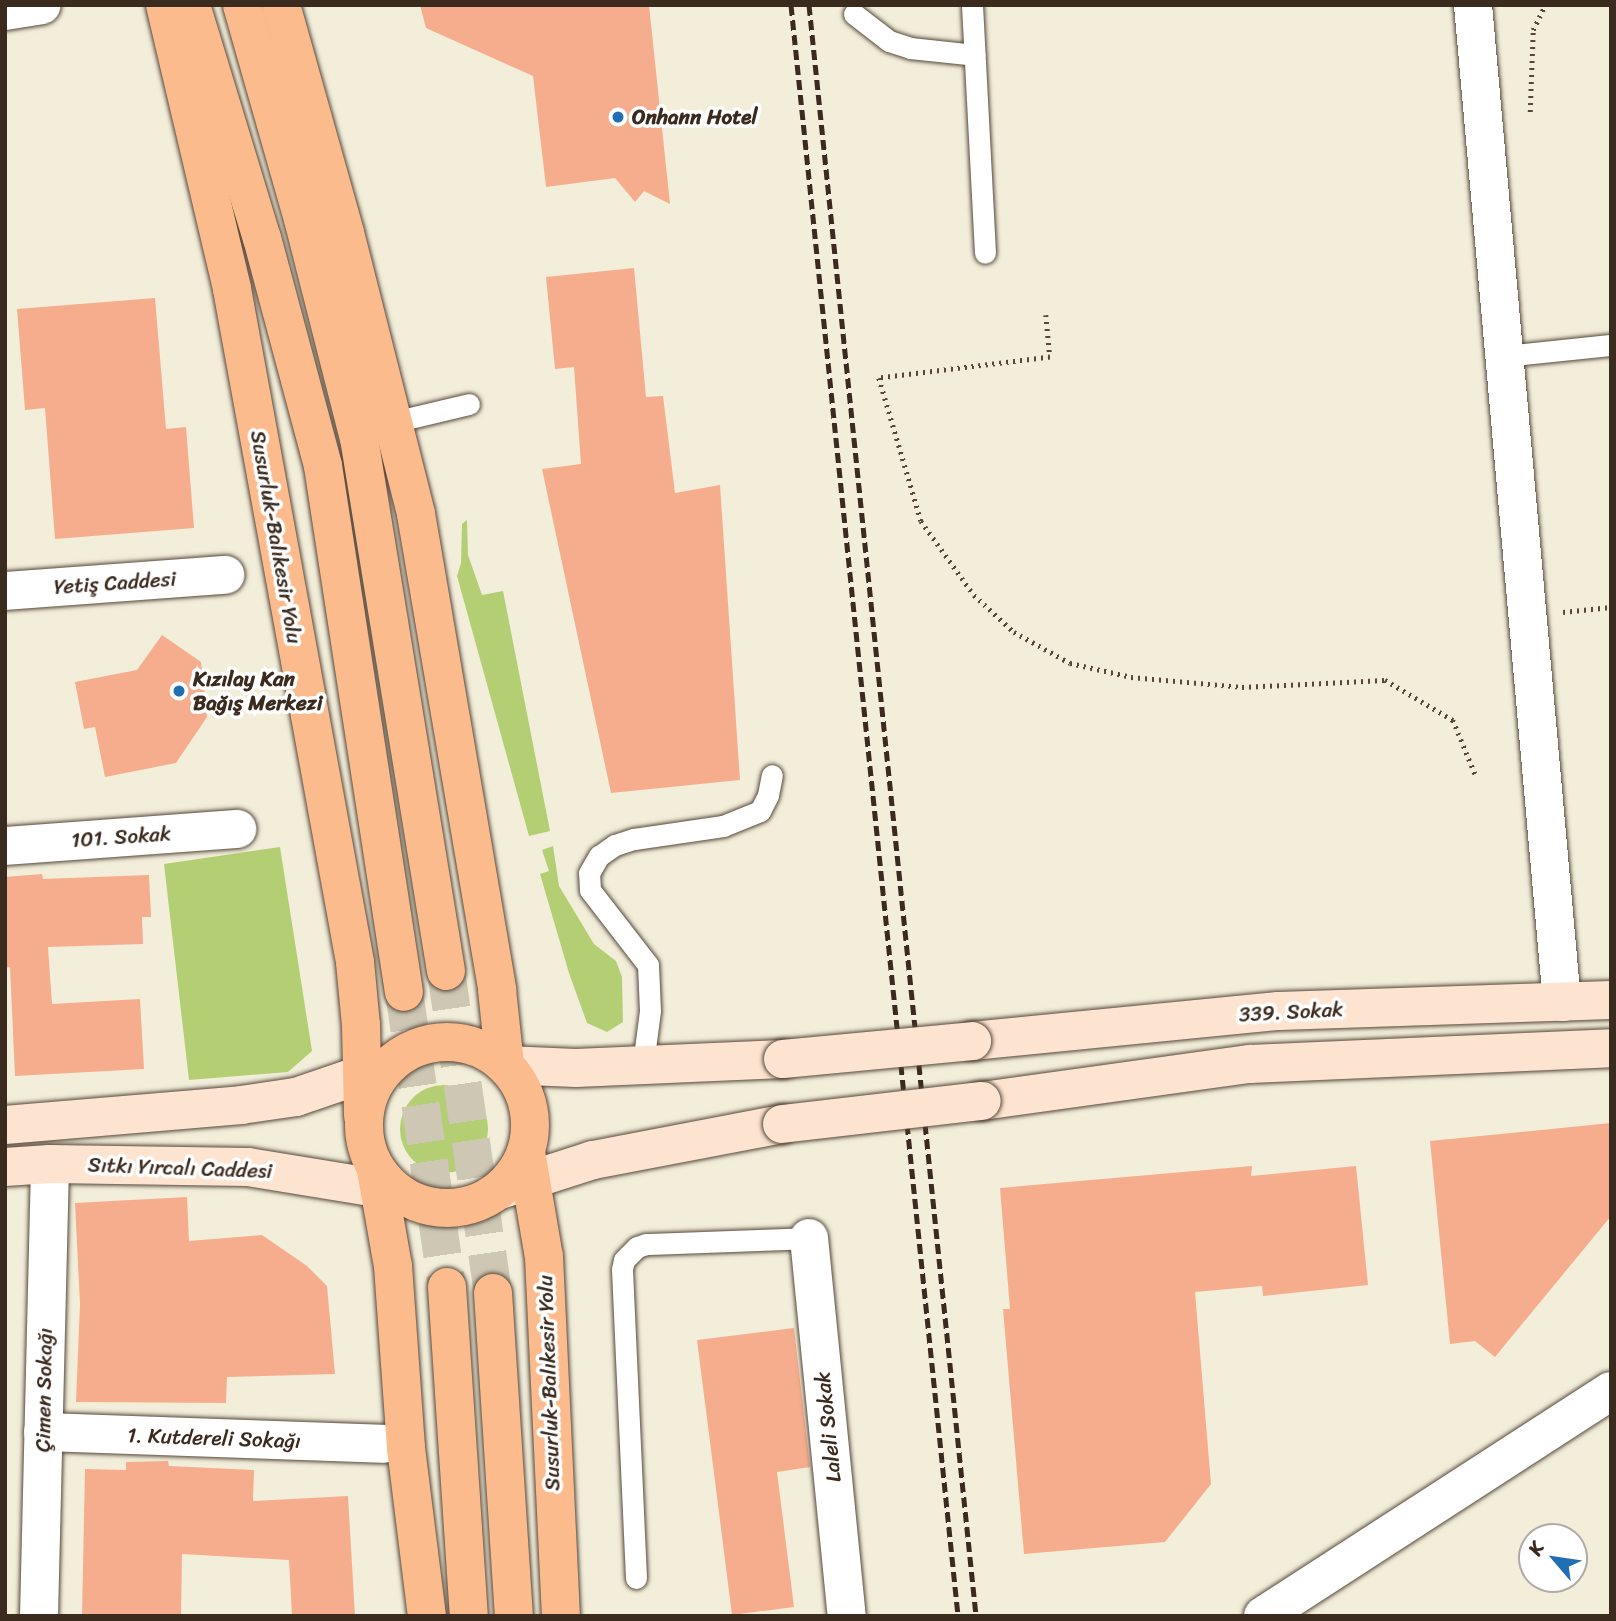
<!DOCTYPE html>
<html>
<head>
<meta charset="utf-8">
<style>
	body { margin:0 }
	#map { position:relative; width:1616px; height:1621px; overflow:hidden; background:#f2eeda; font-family:Sriracha,sans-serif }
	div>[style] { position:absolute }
	.green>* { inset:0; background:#b4ce73 }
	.round { border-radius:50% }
	.building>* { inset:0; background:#f6ad8e }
	.trunk-tunnel>* { height:38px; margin-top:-19px; transform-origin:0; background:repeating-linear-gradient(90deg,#cdc7b4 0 38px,transparent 0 57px) }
	.path>* { height:4.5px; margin-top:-2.25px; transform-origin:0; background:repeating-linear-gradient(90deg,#56473a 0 2px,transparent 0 7px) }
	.roads { filter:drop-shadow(0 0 2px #56473a) drop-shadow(0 0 2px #56473a) }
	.service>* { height:21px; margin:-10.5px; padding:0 10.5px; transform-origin:10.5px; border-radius:10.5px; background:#fff }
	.minor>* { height:38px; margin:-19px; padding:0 19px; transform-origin:19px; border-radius:19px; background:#fff }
	.tertiary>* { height:38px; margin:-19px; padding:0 19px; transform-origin:19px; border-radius:19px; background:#fff }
	.secondary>* { height:38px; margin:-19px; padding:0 19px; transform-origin:19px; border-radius:19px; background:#fde4d1 }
	.trunk>* { height:38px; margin:-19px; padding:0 19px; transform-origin:19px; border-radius:19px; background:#fbbb8c }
	.trunk>.ring { margin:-19px; padding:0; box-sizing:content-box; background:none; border:38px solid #fbbb8c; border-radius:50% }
	.rail>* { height:5px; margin-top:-2.5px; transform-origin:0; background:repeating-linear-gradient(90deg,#3b2a1e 0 10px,transparent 0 15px) }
	.bridges { filter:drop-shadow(0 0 2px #56473a) drop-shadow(0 0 2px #56473a) }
	.secondary-bridge>* { height:38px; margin:-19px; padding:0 19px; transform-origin:19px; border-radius:19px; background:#fde4d1 }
	.dots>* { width:19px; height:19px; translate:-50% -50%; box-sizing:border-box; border:4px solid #fff; border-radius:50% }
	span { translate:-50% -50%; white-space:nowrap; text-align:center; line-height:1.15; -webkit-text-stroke:7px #fff; paint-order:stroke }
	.poi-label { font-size:21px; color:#3b2a1e; font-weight:700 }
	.left { translate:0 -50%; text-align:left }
	.street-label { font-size:21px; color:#3b2a1e }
	.frame { position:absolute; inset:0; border:7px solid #3b2a1e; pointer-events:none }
	.north { position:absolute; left:1518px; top:1523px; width:70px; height:70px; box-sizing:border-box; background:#fff; border:2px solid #b1aaa5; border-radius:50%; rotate:299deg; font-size:19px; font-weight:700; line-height:28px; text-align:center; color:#3b2a1e }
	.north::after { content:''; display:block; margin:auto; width:24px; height:32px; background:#1f6fb2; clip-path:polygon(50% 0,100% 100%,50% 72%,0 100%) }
</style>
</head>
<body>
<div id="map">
	<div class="green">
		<div style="clip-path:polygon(467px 520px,468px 555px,482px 595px,503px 591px,550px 831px,529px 836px,457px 576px,461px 563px,462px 524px)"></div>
		<div style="clip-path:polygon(553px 846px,559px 886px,594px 944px,616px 961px,622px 977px,623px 1022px,607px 1032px,587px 1023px,569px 973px,540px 874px,549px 871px,542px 850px)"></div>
		<div style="clip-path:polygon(280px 847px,312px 1051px,288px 1072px,189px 1080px,164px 864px)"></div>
		<div class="round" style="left:400px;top:1085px;width:88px;height:88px"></div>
	</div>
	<div class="building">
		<div style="clip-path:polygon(420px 5px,649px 5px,670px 204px,644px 191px,635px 202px,615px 178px,546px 187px,533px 76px,426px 28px)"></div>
		<div style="clip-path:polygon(634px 268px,646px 397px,663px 396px,675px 493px,720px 485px,740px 780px,611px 793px,542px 469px,581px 464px,574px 367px,555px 369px,546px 277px)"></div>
		<div style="clip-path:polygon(155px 298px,166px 429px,186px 427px,194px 528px,55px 539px,45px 408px,25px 410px,17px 309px)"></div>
		<div style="clip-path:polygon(162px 635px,201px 662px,207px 717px,176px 763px,105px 777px,95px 727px,84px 729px,75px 682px,137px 670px)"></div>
		<div style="clip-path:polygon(42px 874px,43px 879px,149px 875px,151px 917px,142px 917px,143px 944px,48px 947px,52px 1004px,140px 999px,144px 1069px,15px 1076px,10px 967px,5px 968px,5px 877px)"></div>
		<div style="clip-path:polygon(1611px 1123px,1611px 1216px,1495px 1357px,1475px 1341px,1450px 1344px,1430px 1141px)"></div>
		<div style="clip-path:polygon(1252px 1166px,1251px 1176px,1356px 1166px,1368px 1285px,1263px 1296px,1262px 1286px,1195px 1292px,1211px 1484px,1165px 1542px,1024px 1554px,1003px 1309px,1010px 1309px,1000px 1188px)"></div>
		<div style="clip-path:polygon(187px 1197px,189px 1241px,262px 1235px,307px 1266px,327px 1286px,335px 1374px,227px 1377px,226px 1403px,76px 1402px,80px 1304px,75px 1203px)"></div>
		<div style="clip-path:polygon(794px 1328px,810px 1467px,777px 1472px,794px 1607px,732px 1615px,697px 1340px)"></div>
		<div style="clip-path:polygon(168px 1461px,169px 1466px,254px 1470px,253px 1501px,348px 1496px,355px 1616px,292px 1616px,289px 1560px,182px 1554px,181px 1616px,82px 1616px,85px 1469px,126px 1470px,126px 1462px)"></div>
	</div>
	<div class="trunk-tunnel">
		<div style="left:446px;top:971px;width:325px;rotate:81.7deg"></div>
		<div style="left:404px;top:992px;width:298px;rotate:81.7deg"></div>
	</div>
	<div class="path">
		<div style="left:1530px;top:112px;width:82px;rotate:-87.9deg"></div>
		<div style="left:1533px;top:30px;width:28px;rotate:-64deg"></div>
		<div style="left:1046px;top:315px;width:42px;rotate:84.6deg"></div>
		<div style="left:1050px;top:357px;width:172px;rotate:173deg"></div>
		<div style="left:879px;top:378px;width:149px;rotate:73.6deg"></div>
		<div style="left:921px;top:521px;width:91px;rotate:54.4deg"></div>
		<div style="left:974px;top:595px;width:54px;rotate:42.8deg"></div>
		<div style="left:1014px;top:632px;width:64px;rotate:29deg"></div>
		<div style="left:1070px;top:663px;width:63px;rotate:12.9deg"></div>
		<div style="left:1131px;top:677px;width:111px;rotate:5.1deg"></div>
		<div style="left:1242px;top:687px;width:143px;rotate:-2.8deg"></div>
		<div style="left:1385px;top:680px;width:79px;rotate:30.5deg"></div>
		<div style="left:1453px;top:720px;width:61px;rotate:67.7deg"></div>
		<div style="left:1563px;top:612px;width:48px;rotate:-5.9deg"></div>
	</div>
	<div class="roads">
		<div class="service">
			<div style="left:972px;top:5px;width:248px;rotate:87deg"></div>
			<div style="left:854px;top:14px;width:44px;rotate:37.6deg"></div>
			<div style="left:889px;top:41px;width:22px;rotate:18deg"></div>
			<div style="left:910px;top:48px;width:65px;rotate:6.1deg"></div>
			<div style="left:1504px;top:356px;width:108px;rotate:-5.9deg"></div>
			<div style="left:393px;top:422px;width:78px;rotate:-13.3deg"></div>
			<div style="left:643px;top:1064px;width:53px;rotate:-82.5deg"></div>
			<div style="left:650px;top:1011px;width:46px;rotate:-92.5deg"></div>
			<div style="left:648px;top:965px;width:95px;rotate:-127.7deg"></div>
			<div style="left:590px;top:890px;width:17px;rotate:-93deg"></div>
			<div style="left:589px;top:873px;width:20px;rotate:-60deg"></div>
			<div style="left:599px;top:856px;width:19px;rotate:-35deg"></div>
			<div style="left:615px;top:845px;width:20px;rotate:-18deg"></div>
			<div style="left:634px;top:839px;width:90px;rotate:-8.3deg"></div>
			<div style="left:723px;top:826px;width:40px;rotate:-22deg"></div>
			<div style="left:760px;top:811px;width:18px;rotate:-63deg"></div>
			<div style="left:768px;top:795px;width:20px;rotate:-79deg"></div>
			<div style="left:636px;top:1578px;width:309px;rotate:-92.6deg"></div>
			<div style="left:622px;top:1269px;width:9px;rotate:-77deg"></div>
			<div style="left:624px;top:1260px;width:18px;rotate:-45deg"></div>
			<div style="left:637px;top:1247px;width:9px;rotate:-18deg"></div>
			<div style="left:646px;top:1244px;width:163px;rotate:-2.1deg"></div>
		</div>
		<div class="minor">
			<div style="left:1473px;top:5px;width:1001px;rotate:84.9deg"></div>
			<div style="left:5px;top:11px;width:37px;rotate:-9deg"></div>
			<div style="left:5px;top:591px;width:221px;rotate:-4.2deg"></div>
			<div style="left:5px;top:846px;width:233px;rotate:-4.2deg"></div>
			<div style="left:809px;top:1238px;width:380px;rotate:84.3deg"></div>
			<div style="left:43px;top:1432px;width:341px;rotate:2deg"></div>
			<div style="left:39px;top:1616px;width:452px;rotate:-88.6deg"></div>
		</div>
		<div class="tertiary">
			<div style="left:1263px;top:1616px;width:414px;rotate:-32.9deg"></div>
		</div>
		<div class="secondary">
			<div style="left:972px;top:1041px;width:308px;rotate:-5.6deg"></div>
			<div style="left:1279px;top:1011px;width:332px;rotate:-1.9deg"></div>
			<div style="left:505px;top:1065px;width:71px;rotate:2.4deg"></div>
			<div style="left:576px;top:1068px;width:207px;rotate:-2.5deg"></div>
			<div style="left:982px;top:1101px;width:271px;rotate:-7.9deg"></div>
			<div style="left:1250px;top:1064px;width:361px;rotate:-2.5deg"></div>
			<div style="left:5px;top:1125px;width:237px;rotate:-4.8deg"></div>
			<div style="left:241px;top:1105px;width:56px;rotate:-8.3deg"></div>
			<div style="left:296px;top:1097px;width:96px;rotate:-18.8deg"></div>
			<div style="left:5px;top:1167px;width:45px;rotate:-3.8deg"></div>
			<div style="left:50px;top:1164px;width:198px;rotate:0.9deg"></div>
			<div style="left:248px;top:1167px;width:149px;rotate:9.3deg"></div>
			<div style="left:500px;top:1190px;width:98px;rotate:-17.9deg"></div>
			<div style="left:593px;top:1160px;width:192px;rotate:-10.8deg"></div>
		</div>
		<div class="trunk">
			<div style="left:165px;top:5px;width:292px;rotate:76.7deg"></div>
			<div style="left:232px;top:289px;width:684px;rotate:79.64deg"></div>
			<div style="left:355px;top:962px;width:63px;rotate:84.6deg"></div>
			<div style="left:361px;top:1025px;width:91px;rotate:88.7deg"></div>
			<div style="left:191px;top:5px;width:244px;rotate:73.1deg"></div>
			<div style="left:262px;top:238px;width:236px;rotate:75deg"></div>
			<div style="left:323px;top:466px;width:532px;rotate:81.25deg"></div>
			<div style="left:242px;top:5px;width:223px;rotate:74.1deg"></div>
			<div style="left:303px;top:219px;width:226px;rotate:75.7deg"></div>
			<div style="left:359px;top:438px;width:540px;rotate:80.73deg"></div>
			<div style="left:281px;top:5px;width:237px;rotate:74.3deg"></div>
			<div style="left:345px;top:233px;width:290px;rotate:75.8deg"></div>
			<div style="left:416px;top:514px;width:483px;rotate:80.3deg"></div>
			<div style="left:497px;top:990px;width:75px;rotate:83.9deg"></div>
			<div class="ring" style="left:364px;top:1042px;width:128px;height:128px"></div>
			<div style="left:526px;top:1152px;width:107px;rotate:80.3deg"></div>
			<div style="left:544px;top:1257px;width:359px;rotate:87.3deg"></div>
			<div style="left:376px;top:1170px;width:97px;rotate:80deg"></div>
			<div style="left:393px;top:1266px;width:182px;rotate:85.9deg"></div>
			<div style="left:406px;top:1448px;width:169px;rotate:82.9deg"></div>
			<div style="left:447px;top:1287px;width:330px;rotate:86.2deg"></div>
			<div style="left:493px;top:1293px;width:324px;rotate:86.3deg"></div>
		</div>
	</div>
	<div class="rail">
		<div style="left:791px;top:5px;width:1620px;rotate:84.08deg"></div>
		<div style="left:809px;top:5px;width:1620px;rotate:84.08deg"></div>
	</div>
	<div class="bridges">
		<div class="secondary-bridge">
			<div style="left:783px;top:1059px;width:190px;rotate:-5.4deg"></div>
			<div style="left:782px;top:1124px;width:201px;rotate:-6.6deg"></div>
		</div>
	</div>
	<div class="dots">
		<div style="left:618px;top:117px;background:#1f6fb2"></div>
		<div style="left:179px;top:691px;background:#1f6fb2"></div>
	</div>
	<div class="poi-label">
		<span class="left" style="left:632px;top:117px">Onhann Hotel</span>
		<span class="left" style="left:193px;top:691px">Kızılay Kan<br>Bağış Merkezi</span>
	</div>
	<div class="street-label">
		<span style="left:276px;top:537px;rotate:80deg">Susurluk-Balıkesir Yolu</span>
		<span style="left:115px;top:583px;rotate:-4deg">Yetiş Caddesi</span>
		<span style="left:121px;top:837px;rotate:-4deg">101. Sokak</span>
		<span style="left:1291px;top:1012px;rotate:-3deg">339. Sokak</span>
		<span style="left:180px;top:1168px;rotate:2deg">Sıtkı Yırcalı Caddesi</span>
		<span style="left:549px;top:1383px;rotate:-92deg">Susurluk-Balıkesir Yolu</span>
		<span style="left:44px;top:1390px;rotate:-89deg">Çimen Sokağı</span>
		<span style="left:828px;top:1427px;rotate:-96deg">Laleli Sokak</span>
		<span style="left:214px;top:1438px;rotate:2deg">1. Kutdereli Sokağı</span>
	</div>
	<div class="frame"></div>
	<div class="north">K</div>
</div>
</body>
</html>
